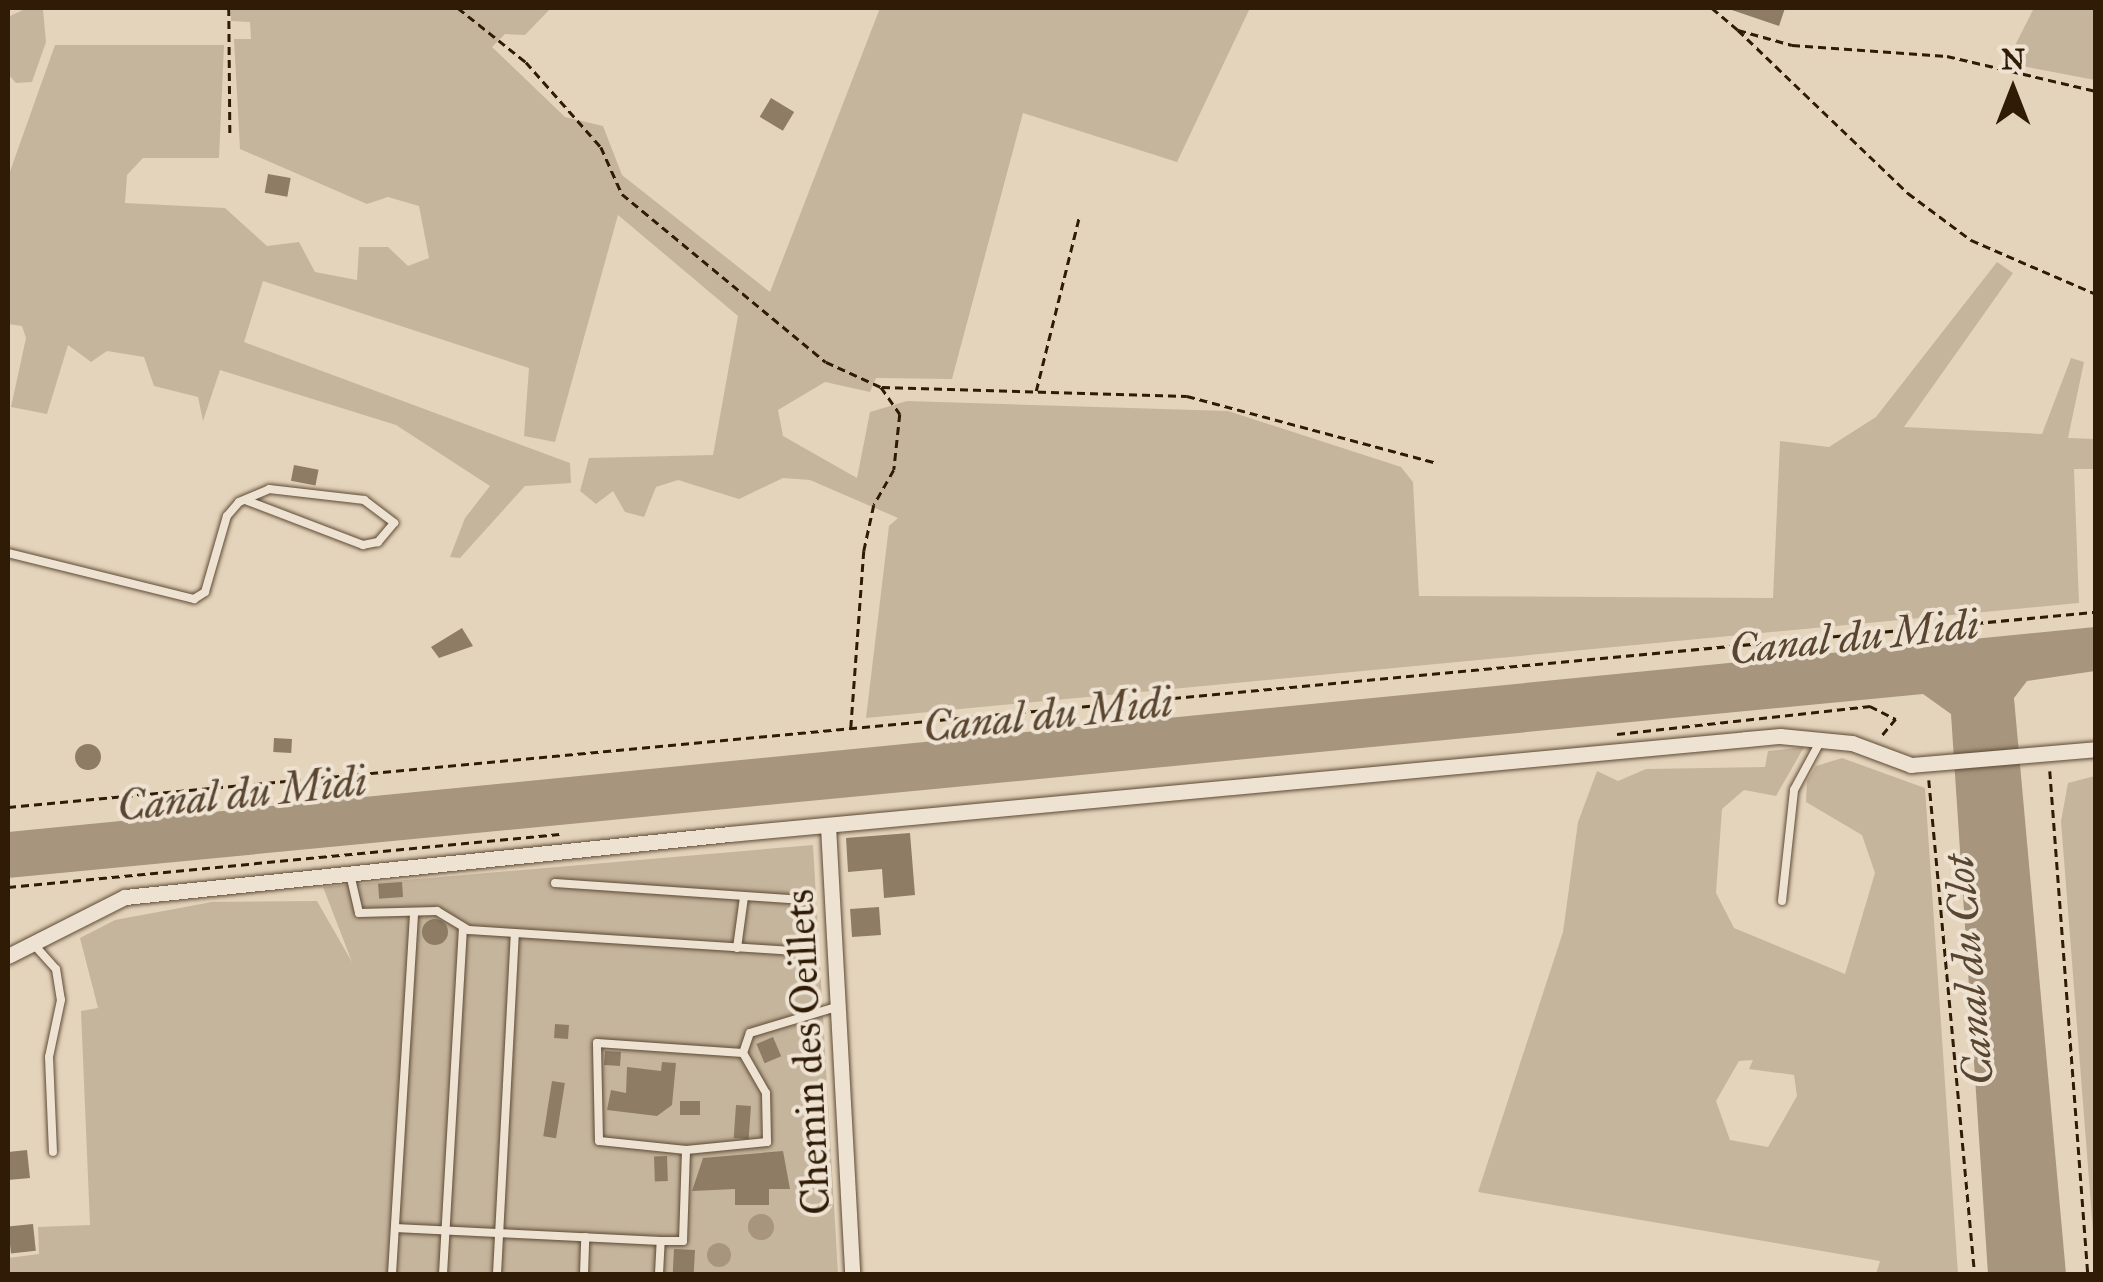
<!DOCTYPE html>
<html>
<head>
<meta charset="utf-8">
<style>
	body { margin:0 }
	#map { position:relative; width:2103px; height:1282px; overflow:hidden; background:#e5d4bc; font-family:"IM FELL Great Primer",serif }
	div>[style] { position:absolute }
	.green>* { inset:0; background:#c6b59d }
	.water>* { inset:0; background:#a7957e }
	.round { border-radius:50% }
	.building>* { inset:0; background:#8e7c65; transform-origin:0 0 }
	.path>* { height:2.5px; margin-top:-1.25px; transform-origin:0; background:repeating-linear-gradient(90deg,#301c06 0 8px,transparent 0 13px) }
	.roads { filter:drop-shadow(0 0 2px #5d4a34) drop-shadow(0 0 2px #5d4a34) }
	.lane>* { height:8px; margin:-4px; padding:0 4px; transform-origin:4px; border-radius:4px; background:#eee3d3 }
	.street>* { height:15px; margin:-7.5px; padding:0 7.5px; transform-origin:7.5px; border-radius:7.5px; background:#eee3d3 }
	span { translate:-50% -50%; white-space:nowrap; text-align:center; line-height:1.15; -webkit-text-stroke:8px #eee3d3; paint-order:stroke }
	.street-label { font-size:40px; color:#301c06 }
	.water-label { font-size:42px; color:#5a4630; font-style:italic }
	.frame { position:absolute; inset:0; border:10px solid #301c06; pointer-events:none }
	.north { position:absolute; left:1963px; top:40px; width:100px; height:100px; -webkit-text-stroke:8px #eee3d3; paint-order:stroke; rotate:0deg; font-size:28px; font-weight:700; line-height:40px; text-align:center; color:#301c06 }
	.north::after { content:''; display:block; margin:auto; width:35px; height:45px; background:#301c06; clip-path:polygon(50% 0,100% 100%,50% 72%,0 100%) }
</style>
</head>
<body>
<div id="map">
	<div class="green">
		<div style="clip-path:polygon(27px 8px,43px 10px,46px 42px,32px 82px,16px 83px,8px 74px,8px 17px)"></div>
		<div style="clip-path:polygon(231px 8px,551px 8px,525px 35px,505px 34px,492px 47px,565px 117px,603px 126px,622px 175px,770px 292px,880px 8px,1250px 8px,1177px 162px,1023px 113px,952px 379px,876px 378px,870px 392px,825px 382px,778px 410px,783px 436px,857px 478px,870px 412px,907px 401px,1228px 411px,1401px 467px,1413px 482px,1419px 596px,1773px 598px,1780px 441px,1829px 447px,1876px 417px,1997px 262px,2013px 273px,1904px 427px,2042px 434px,2071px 358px,2084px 362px,2068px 438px,2095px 439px,2095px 469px,2074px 469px,2079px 603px,866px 718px,889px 526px,898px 518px,810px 480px,783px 478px,739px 499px,678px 480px,656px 487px,644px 517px,625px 512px,613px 491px,596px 504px,580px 491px,589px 458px,713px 455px,738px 316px,618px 215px,555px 442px,524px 436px,529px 368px,263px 281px,244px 342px,570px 463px,571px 483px,525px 486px,460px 558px,450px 557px,465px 518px,490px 486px,396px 425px,220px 370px,203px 421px,198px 397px,154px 386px,144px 357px,107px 351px,91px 362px,68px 345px,47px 414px,11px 407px,26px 338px,22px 326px,8px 324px,8px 177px,55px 45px,224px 45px,219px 158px,143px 158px,127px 175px,125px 203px,225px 208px,267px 246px,299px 242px,315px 272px,357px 280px,359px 247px,388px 247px,408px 266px,429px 258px,419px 206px,388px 197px,367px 204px,240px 149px,234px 39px,251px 39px,250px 22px,231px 21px)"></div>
		<div style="clip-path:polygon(2034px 8px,2095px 8px,2095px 80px,2006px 63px)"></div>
		<div style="clip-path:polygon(evenodd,1804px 747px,1776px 796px,1744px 790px,1722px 809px,1716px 893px,1734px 928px,1845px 974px,1875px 873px,1862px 835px,1806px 802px,1807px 781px,1816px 766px,1842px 758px,1925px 788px,1958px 1274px,1876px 1274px,1880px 1261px,1478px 1192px,1563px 932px,1578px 822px,1597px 771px,1618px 781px,1646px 769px,1765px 767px,1768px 751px,1804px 747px,1753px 1060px,1749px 1069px,1794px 1075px,1797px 1096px,1768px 1147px,1730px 1140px,1716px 1101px,1739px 1061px,1753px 1060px)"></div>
		<div style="clip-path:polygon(2095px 776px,2096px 776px,2095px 1257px,2061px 821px,2068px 783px)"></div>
		<div style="clip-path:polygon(813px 845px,838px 1274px,8px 1274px,8px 1258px,39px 1254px,38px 1227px,90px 1225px,81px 1011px,98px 1008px,80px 938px,115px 920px,212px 902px,317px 901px,352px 962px,323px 887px)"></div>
	</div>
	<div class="water">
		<div style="clip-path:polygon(2095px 627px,2095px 671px,2027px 681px,2014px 698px,2066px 1274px,1988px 1274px,1951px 714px,1923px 694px,8px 878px,8px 832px)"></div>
		<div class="round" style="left:748px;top:1214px;width:26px;height:26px"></div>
		<div class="round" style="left:707px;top:1243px;width:24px;height:24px"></div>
	</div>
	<div class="building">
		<div style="clip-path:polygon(1726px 8px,1785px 8px,1779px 26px)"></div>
		<div style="left:771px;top:98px;width:27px;height:22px;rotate:31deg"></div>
		<div style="left:268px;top:174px;width:23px;height:19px;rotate:10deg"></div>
		<div style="left:294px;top:465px;width:25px;height:16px;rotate:11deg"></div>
		<div style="clip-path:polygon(462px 628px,473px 646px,439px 658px,431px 647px)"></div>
		<div style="left:274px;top:738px;width:18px;height:14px;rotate:3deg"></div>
		<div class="round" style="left:75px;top:744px;width:26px;height:26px"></div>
		<div style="clip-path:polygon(910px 833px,915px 895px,884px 898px,882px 869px,848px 872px,846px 838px)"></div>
		<div style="left:402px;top:882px;width:15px;height:24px;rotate:86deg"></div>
		<div style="left:879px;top:907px;width:28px;height:29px;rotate:86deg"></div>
		<div class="round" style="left:422px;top:919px;width:26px;height:26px"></div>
		<div style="left:555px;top:1024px;width:14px;height:14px;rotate:4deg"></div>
		<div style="left:773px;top:1037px;width:21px;height:18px;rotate:67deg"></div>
		<div style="left:605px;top:1051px;width:16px;height:14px;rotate:4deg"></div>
		<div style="clip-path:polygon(662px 1062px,676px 1063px,672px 1105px,657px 1116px,607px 1110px,611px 1090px,626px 1093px,627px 1067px,661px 1071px)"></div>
		<div style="left:552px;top:1081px;width:13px;height:56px;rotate:9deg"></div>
		<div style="left:700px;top:1101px;width:14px;height:20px;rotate:90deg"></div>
		<div style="left:736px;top:1105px;width:15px;height:33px;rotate:4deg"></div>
		<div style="clip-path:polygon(27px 1150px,30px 1178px,8px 1180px,8px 1152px)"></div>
		<div style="clip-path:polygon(783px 1151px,790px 1189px,769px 1189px,769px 1205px,735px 1205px,735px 1189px,692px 1191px,703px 1158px)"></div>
		<div style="left:667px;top:1156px;width:25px;height:13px;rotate:88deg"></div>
		<div style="left:33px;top:1224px;width:27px;height:25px;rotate:84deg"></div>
		<div style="left:674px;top:1249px;width:21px;height:24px;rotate:3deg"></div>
	</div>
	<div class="path">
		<div style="left:229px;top:8px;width:125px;rotate:89.5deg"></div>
		<div style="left:458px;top:8px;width:87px;rotate:38.5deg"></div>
		<div style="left:526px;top:62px;width:113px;rotate:48.6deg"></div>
		<div style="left:601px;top:147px;width:51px;rotate:65.9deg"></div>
		<div style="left:622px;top:194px;width:264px;rotate:39.5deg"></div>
		<div style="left:826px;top:362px;width:60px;rotate:24.4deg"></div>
		<div style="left:881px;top:387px;width:33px;rotate:55deg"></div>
		<div style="left:900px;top:414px;width:56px;rotate:96.1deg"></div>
		<div style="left:894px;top:470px;width:40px;rotate:119.7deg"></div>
		<div style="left:874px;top:505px;width:47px;rotate:102.3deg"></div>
		<div style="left:864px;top:551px;width:177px;rotate:94.2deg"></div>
		<div style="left:1712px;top:8px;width:34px;rotate:40deg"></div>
		<div style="left:1738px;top:30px;width:56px;rotate:15.5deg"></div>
		<div style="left:1792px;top:45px;width:155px;rotate:4.1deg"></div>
		<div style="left:1947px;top:56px;width:153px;rotate:13.2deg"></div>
		<div style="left:1738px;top:30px;width:236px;rotate:43.8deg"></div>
		<div style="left:1908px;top:193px;width:79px;rotate:36.7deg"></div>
		<div style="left:1971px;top:240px;width:136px;rotate:23.4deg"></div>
		<div style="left:882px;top:387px;width:305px;rotate:1.7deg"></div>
		<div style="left:1187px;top:396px;width:259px;rotate:15deg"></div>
		<div style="left:1036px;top:391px;width:179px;rotate:-76.1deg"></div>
		<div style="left:1617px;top:734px;width:255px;rotate:-6.3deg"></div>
		<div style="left:1870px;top:706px;width:29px;rotate:27deg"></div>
		<div style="left:1896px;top:719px;width:23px;rotate:130deg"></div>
		<div style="left:2050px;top:771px;width:504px;rotate:85.68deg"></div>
		<div style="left:1929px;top:780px;width:496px;rotate:84.7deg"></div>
		<div style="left:8px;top:807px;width:2097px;rotate:-5.34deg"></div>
		<div style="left:8px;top:887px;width:554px;rotate:-5.49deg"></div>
	</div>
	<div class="roads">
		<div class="lane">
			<div style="left:8px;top:553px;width:192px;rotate:13.9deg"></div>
			<div style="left:194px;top:599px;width:13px;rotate:-32deg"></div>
			<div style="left:205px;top:592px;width:79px;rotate:-73.9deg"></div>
			<div style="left:227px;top:516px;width:18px;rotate:-49deg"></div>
			<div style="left:239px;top:502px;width:33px;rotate:-23deg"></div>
			<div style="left:269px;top:489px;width:96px;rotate:6.6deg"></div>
			<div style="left:364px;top:500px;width:38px;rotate:37deg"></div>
			<div style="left:394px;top:523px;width:25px;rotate:130deg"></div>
			<div style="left:378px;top:542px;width:15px;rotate:169deg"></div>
			<div style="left:363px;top:545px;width:126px;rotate:-159.1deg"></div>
			<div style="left:350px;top:874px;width:40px;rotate:77deg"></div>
			<div style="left:359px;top:913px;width:78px;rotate:-1.5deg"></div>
			<div style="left:437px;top:911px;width:37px;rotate:31deg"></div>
			<div style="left:469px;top:930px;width:339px;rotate:3.7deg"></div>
			<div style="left:555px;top:883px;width:249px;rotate:3.9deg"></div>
			<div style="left:1782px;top:901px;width:112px;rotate:-83.8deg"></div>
			<div style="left:1794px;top:790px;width:55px;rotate:-61.6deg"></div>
			<div style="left:37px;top:948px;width:28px;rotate:48deg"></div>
			<div style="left:56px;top:969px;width:31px;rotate:81deg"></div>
			<div style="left:61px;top:1000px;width:58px;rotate:101.9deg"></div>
			<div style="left:49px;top:1057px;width:95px;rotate:87.6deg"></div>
			<div style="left:737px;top:948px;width:51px;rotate:-82.2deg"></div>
			<div style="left:743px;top:1053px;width:46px;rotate:60.1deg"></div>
			<div style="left:766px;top:1093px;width:49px;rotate:88.8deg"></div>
			<div style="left:767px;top:1142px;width:81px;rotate:174.4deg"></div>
			<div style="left:686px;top:1150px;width:87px;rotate:-174.1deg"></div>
			<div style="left:599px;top:1141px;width:98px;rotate:-91.2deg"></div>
			<div style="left:597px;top:1043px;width:146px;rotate:3.9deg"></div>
			<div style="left:743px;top:1053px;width:21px;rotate:-71deg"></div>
			<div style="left:750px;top:1033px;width:90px;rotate:-16.8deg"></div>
			<div style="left:395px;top:1228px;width:266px;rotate:2.8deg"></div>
			<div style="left:392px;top:1274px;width:362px;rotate:-86.5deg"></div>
			<div style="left:443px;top:1274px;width:346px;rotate:-86.7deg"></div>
			<div style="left:497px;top:1274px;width:341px;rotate:-87deg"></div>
			<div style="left:584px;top:1274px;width:37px;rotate:-88deg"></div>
			<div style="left:659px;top:1274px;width:33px;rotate:-87deg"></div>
			<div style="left:661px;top:1241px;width:22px"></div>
			<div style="left:683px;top:1241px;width:91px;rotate:-88.1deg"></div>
		</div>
		<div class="street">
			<div style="left:828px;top:826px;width:449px;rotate:86.9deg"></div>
			<div style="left:8px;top:956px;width:131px;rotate:-26.8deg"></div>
			<div style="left:125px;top:897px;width:607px;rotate:-5.95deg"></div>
			<div style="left:729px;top:834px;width:1056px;rotate:-5.33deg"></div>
			<div style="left:1780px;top:736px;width:72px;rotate:5.6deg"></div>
			<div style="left:1852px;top:743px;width:63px;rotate:20.4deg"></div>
			<div style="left:1911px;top:765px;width:186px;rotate:-4.9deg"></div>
		</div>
	</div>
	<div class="street-label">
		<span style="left:808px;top:1052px;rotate:-93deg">Chemin des Oeillets</span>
	</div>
	<div class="water-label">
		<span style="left:1854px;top:637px;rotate:-6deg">Canal du Midi</span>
		<span style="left:1048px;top:715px;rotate:-6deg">Canal du Midi</span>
		<span style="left:242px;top:794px;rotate:-6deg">Canal du Midi</span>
		<span style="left:1969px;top:970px;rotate:-95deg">Canal du Clot</span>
	</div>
	<div class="frame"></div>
	<div class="north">N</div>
</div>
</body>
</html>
